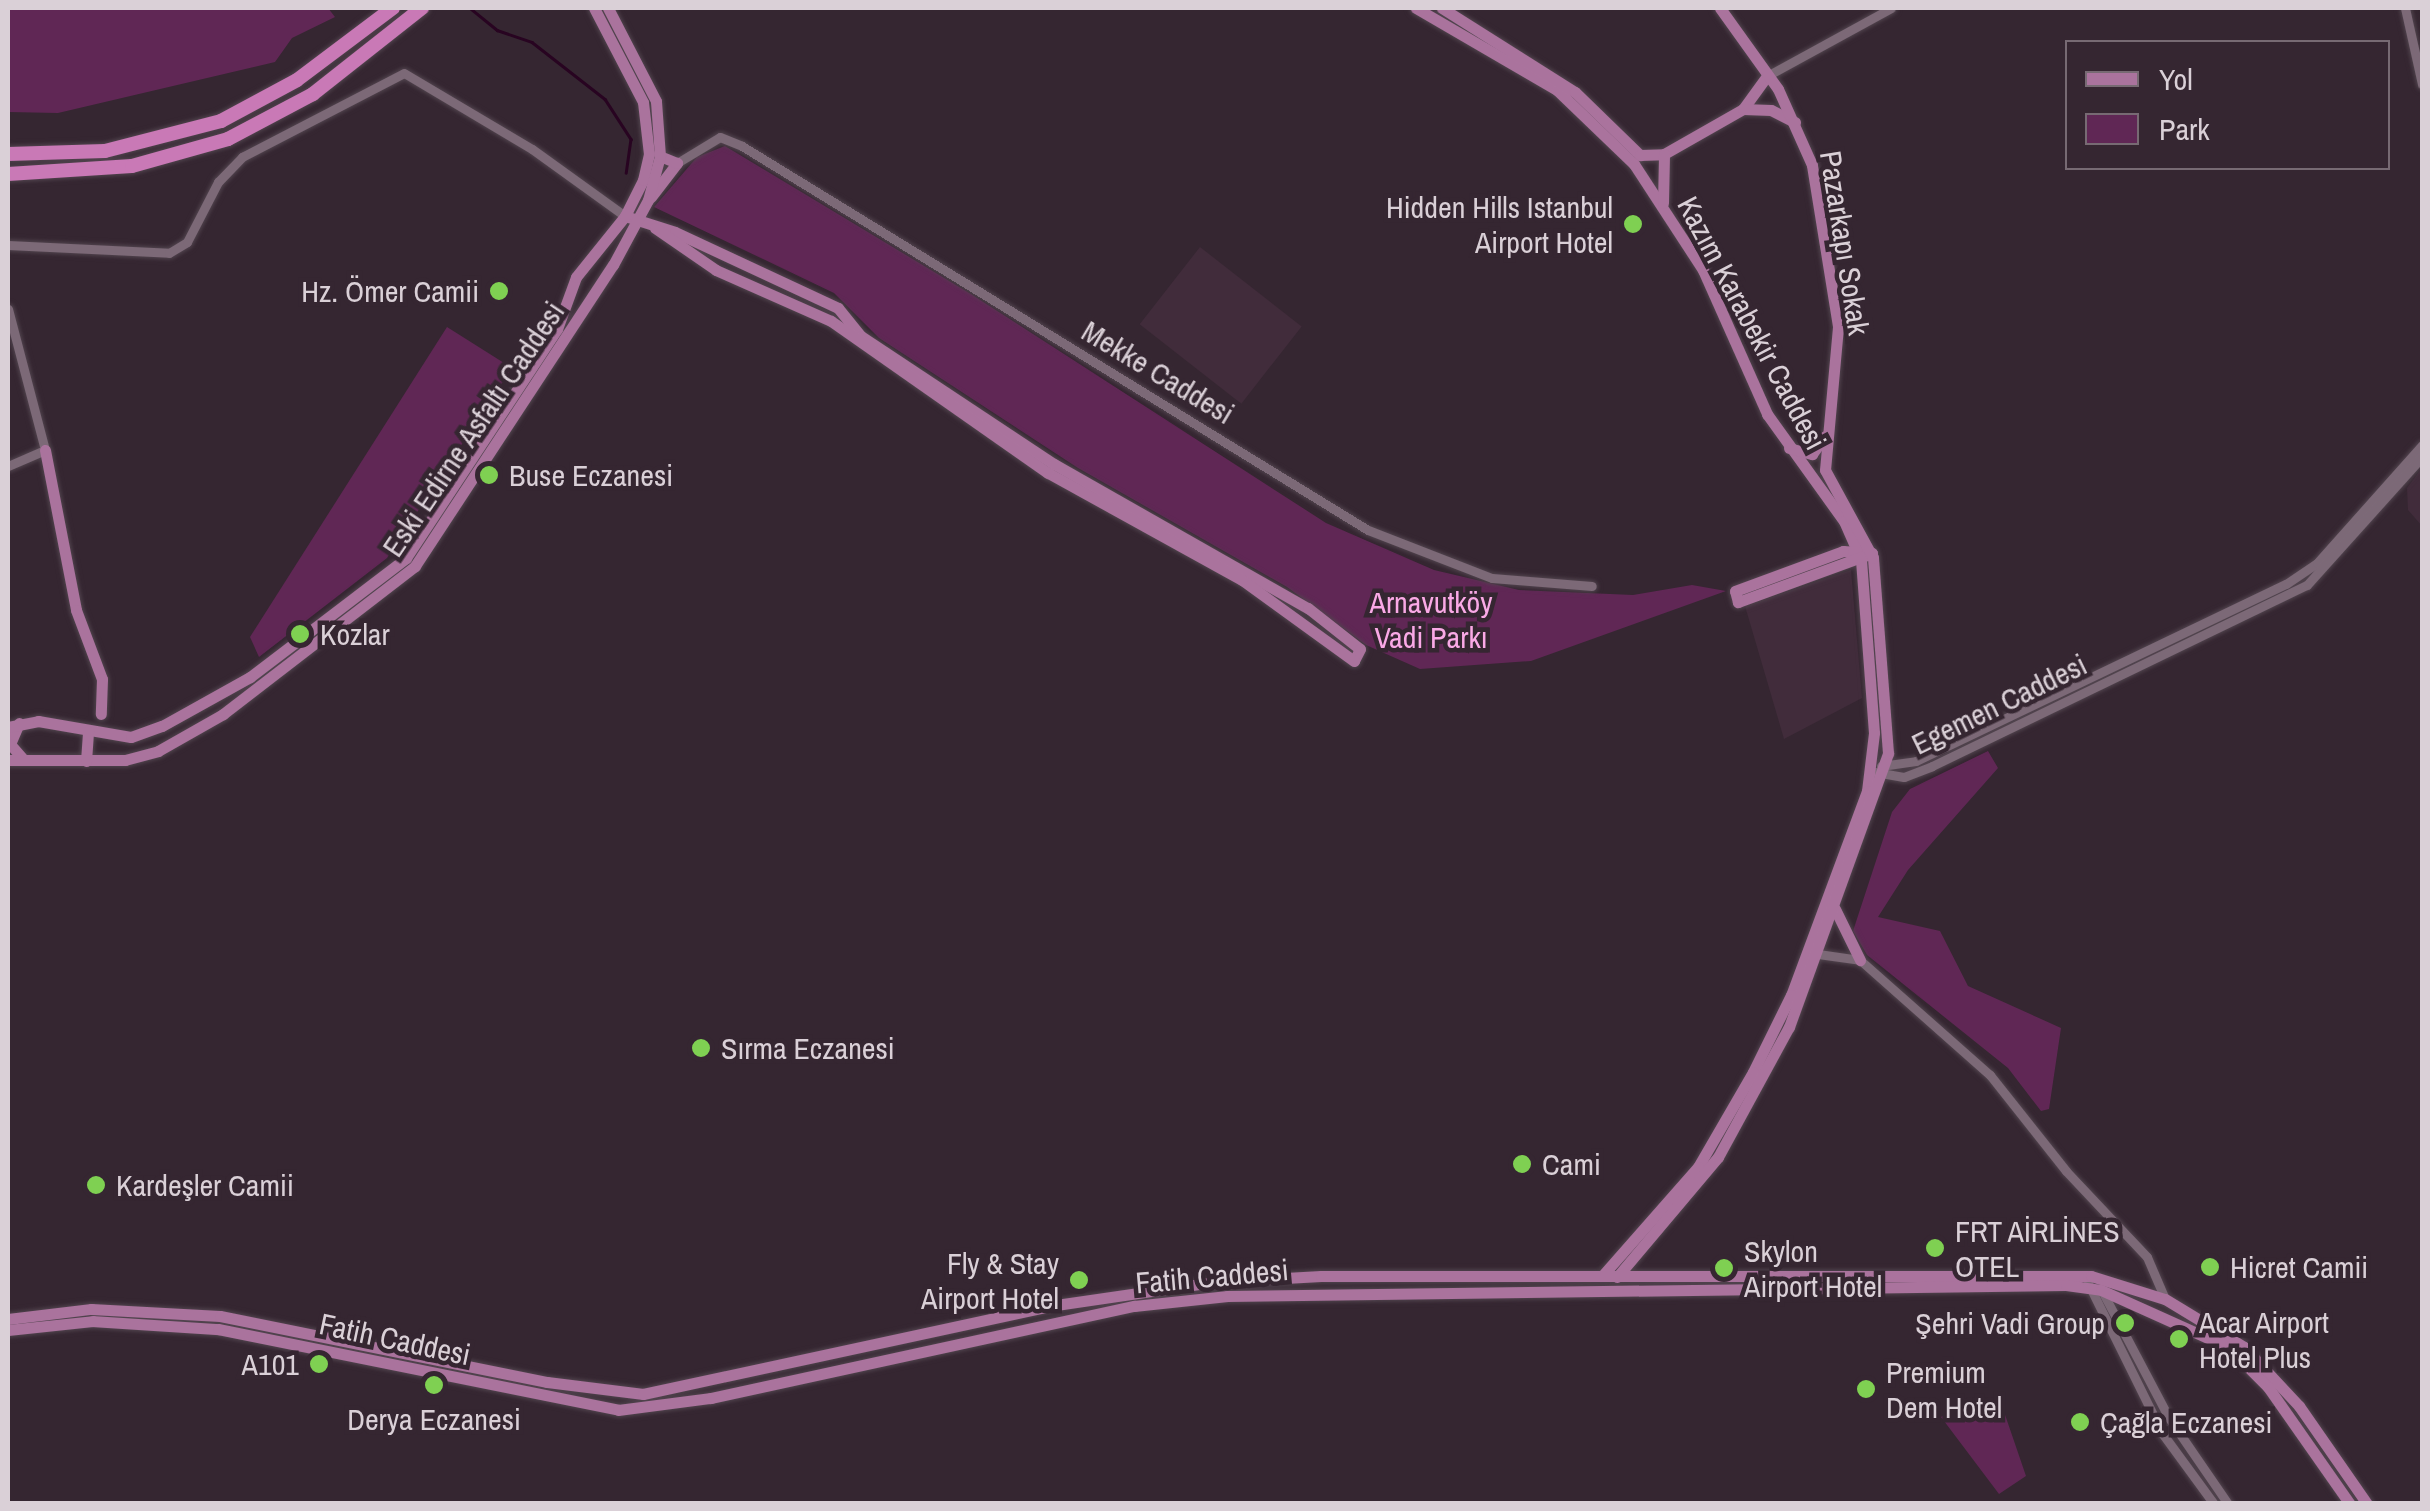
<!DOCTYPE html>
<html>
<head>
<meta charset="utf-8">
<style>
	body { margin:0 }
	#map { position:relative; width:2430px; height:1511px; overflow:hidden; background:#352631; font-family:"Archivo Narrow",sans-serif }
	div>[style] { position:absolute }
	.built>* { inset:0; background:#412c3b; transform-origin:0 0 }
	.green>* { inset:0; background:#602755 }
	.stream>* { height:2.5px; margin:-1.25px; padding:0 1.25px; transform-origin:1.25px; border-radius:1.25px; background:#280421 }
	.roads { filter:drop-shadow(0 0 2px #51444e) drop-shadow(0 0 2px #51444e) }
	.minor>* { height:9px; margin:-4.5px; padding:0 4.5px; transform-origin:4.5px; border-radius:4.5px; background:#7c6977 }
	.major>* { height:11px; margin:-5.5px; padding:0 5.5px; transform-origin:5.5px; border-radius:5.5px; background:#aa739d }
	.highway>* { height:14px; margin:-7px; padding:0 7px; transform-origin:7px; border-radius:7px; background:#c979b6 }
	.dots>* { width:28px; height:28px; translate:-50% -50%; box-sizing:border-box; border:5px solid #352631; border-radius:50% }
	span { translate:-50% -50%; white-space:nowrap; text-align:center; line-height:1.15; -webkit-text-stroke:9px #352631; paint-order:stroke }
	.poi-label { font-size:30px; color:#dad0d7 }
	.right { translate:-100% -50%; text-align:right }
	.left { translate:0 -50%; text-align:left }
	.street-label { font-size:30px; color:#dad0d7 }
	.park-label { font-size:30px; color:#faa9e6 }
	.frame { position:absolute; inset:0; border:10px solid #dad0d7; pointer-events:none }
	.legend { position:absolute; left:2065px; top:40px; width:325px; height:130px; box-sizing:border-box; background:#352631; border:2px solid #776a73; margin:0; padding:12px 18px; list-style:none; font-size:30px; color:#dad0d7 }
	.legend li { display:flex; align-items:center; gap:20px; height:50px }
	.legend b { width:50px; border:2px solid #776a73 }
</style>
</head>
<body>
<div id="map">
	<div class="built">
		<div style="left:1200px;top:247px;width:129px;height:98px;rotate:38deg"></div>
		<div style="clip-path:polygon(2422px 468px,2422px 526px,2408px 510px,2407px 488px)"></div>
		<div style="clip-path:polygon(1851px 570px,1862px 698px,1784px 739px,1745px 606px)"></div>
	</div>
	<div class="green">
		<div style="clip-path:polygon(8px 8px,328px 8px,335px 17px,292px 38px,275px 62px,58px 113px,8px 112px)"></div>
		<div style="clip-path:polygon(725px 146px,971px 294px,1326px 523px,1434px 570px,1519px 590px,1633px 595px,1692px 585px,1726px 591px,1531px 661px,1420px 669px,1366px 645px,1287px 587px,1078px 468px,879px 338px,834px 293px,654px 207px,697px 157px)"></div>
		<div style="clip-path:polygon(447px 327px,512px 368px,387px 558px,259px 657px,250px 637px)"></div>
		<div style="clip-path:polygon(1988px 751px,1998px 768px,1908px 870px,1878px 917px,1940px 931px,1968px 986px,2061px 1028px,2049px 1109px,2041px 1111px,2008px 1068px,1867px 955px,1853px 931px,1892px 812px,1910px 789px)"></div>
		<div style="clip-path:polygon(1947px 1401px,2001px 1403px,2026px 1476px,1999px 1494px,1941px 1417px,1952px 1410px)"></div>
	</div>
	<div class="stream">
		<div style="left:470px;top:8px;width:35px;rotate:39deg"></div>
		<div style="left:497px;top:30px;width:37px;rotate:19deg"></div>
		<div style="left:532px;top:42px;width:93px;rotate:38deg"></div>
		<div style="left:605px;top:99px;width:48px;rotate:57deg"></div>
		<div style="left:631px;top:139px;width:34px;rotate:98deg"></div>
	</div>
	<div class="roads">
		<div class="minor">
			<div style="left:2405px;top:8px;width:78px;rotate:77.4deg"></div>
			<div style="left:1767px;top:76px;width:141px;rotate:-28.7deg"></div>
			<div style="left:677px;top:163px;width:50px;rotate:-31.2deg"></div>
			<div style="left:720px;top:137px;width:24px;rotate:22deg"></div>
			<div style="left:742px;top:146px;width:734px;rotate:31.53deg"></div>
			<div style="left:1368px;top:530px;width:133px;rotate:21.2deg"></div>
			<div style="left:1492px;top:578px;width:100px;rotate:4.6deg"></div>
			<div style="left:8px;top:245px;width:161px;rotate:2.8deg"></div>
			<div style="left:169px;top:253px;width:21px;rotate:-31deg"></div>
			<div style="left:187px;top:242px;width:68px;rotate:-62.7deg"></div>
			<div style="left:218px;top:182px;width:35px;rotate:-46deg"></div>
			<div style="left:242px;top:157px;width:182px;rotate:-27.4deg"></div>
			<div style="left:404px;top:73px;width:149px;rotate:30.7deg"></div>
			<div style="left:532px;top:149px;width:115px;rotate:35.8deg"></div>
			<div style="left:8px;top:309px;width:146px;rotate:75.3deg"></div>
			<div style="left:45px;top:450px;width:40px;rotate:156.6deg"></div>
			<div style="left:1881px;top:766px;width:35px;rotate:-8deg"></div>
			<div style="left:1916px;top:761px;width:410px;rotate:-25.6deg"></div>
			<div style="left:2286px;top:584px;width:37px;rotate:-34deg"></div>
			<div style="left:2317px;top:563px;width:158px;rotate:-48.3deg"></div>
			<div style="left:1875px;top:772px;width:29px;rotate:10deg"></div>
			<div style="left:1904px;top:777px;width:30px;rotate:-21deg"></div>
			<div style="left:1932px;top:766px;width:416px;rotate:-25.8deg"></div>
			<div style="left:2307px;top:585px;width:172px;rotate:-48.1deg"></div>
			<div style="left:1818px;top:954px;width:42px;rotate:8.1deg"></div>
			<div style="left:1860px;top:960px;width:174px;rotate:41.5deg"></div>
			<div style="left:1990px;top:1075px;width:122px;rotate:51.6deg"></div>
			<div style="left:2066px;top:1171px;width:118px;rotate:46.7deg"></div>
			<div style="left:2147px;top:1257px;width:46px;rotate:66.8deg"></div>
			<div style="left:2088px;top:1283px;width:167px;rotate:63.7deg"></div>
			<div style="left:2162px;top:1433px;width:88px;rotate:53.8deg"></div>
			<div style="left:2102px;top:1291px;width:144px;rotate:62.2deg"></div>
			<div style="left:2169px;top:1418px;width:104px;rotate:55.5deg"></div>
		</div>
		<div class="major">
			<div style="left:1416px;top:8px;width:163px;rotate:30.2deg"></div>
			<div style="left:1557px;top:90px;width:107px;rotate:43.9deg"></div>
			<div style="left:1634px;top:164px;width:126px;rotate:56.9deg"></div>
			<div style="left:1703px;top:270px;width:158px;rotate:66deg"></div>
			<div style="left:1767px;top:414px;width:132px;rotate:54.3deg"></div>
			<div style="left:1844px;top:521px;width:43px;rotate:66.4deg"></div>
			<div style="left:1861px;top:560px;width:173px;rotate:85.7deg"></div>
			<div style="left:1874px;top:733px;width:58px;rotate:96.9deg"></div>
			<div style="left:1867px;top:791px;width:218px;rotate:110.4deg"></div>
			<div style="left:1791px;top:995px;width:86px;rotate:116.3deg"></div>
			<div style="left:1753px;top:1072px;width:110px;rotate:120.1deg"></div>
			<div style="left:1698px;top:1167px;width:145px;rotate:131.4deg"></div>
			<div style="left:1442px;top:8px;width:157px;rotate:32.3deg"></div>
			<div style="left:1575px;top:92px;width:91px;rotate:44.1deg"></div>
			<div style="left:1640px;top:155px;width:24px;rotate:-2deg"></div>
			<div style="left:1664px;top:154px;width:91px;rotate:-29.7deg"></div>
			<div style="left:1743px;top:109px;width:41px;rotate:-54deg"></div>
			<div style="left:1743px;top:109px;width:28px;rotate:2deg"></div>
			<div style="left:1771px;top:110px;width:27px;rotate:27deg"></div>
			<div style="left:651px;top:197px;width:43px;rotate:-52.6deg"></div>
			<div style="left:677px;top:163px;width:18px;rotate:-158deg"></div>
			<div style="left:1663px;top:203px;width:49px;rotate:-88.8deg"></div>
			<div style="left:625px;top:216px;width:52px;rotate:17.7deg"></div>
			<div style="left:675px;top:232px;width:180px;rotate:25deg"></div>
			<div style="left:838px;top:308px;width:36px;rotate:51deg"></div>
			<div style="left:861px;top:336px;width:232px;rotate:33.6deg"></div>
			<div style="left:1054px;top:464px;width:292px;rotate:29.6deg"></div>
			<div style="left:1308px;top:608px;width:66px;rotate:38.3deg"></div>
			<div style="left:1360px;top:649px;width:13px;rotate:117deg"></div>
			<div style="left:1354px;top:661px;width:138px;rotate:-144.1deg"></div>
			<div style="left:1242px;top:580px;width:222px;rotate:-151.1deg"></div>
			<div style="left:1048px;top:473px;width:265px;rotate:-145deg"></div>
			<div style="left:831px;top:321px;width:126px;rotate:-156.1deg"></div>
			<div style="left:716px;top:270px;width:74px;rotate:-145.5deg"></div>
			<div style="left:1789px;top:448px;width:24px;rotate:15deg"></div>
			<div style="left:1812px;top:454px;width:22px;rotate:-54deg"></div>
			<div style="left:45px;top:450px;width:163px;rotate:79deg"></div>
			<div style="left:76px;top:610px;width:74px;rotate:69.4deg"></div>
			<div style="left:102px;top:679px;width:35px;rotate:92deg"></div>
			<div style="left:1843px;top:551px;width:29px;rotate:4deg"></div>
			<div style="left:1872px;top:553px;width:143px;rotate:159.9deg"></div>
			<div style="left:1738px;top:602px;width:11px;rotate:-105deg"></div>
			<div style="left:1735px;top:591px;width:115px;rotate:-20.3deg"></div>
			<div style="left:19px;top:723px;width:23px;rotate:113deg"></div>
			<div style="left:10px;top:744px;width:21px;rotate:49deg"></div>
			<div style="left:8px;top:727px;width:31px;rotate:-11deg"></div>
			<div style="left:38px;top:721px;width:94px;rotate:9.8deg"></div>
			<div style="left:131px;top:737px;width:33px;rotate:-20deg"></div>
			<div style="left:162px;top:726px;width:101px;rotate:-29.1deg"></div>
			<div style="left:250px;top:677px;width:196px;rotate:-37.3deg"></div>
			<div style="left:406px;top:558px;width:274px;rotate:-56.6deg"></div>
			<div style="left:557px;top:329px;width:55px;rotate:-69.9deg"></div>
			<div style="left:576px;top:277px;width:78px;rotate:-51.2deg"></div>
			<div style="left:625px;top:216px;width:40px;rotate:-63.4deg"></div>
			<div style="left:643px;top:180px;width:27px;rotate:-77deg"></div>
			<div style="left:649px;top:154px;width:52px;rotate:-96.6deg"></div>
			<div style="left:643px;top:102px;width:106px;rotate:-117.5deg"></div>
			<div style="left:8px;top:760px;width:117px"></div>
			<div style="left:125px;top:760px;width:34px;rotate:-15deg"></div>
			<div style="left:158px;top:751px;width:75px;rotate:-29.6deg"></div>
			<div style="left:223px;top:714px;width:242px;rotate:-37.6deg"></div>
			<div style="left:415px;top:566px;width:360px;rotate:-56.7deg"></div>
			<div style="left:613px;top:265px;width:74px;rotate:-61.7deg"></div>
			<div style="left:648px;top:200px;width:46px;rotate:-74.7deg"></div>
			<div style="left:660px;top:156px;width:55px;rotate:-94.2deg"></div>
			<div style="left:656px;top:101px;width:105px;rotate:-117.3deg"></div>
			<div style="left:86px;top:761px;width:30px;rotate:-86deg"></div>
			<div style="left:1835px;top:909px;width:57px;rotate:63.9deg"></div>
			<div style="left:1617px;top:1277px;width:157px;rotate:-49.9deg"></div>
			<div style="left:1718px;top:1157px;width:148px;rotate:-61.4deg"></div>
			<div style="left:1789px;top:1027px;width:291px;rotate:-70.1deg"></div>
			<div style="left:1888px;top:753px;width:196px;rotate:-94.4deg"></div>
			<div style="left:1873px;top:558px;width:100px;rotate:-118.6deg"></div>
			<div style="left:1825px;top:470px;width:145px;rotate:-84.8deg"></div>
			<div style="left:1838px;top:326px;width:163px;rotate:-99.2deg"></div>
			<div style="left:1812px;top:165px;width:83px;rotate:-114.1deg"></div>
			<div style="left:1778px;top:89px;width:100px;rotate:-125.6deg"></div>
			<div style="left:8px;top:1319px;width:84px;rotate:-6.9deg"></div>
			<div style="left:91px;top:1309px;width:129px;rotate:3.1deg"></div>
			<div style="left:220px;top:1316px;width:334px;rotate:11.4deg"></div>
			<div style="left:547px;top:1382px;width:97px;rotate:7.1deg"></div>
			<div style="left:643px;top:1394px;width:422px;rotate:-12.2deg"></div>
			<div style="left:1056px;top:1305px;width:160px;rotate:-8.3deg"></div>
			<div style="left:1214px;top:1282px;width:107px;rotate:-3.2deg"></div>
			<div style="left:1321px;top:1276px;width:770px"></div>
			<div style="left:2091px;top:1276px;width:77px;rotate:17.3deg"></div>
			<div style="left:2165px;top:1299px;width:92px;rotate:31.3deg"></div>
			<div style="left:2244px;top:1347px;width:81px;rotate:47deg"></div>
			<div style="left:2299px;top:1406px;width:119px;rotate:55.2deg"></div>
			<div style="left:8px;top:1330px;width:85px;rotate:-6deg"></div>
			<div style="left:93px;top:1321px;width:125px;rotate:3.7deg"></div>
			<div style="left:218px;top:1329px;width:408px;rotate:11.4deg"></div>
			<div style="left:618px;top:1410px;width:94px;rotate:-7.4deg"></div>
			<div style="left:711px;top:1398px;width:433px;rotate:-12.3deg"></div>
			<div style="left:1134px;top:1306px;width:94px;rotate:-6.1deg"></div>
			<div style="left:1227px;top:1296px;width:839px;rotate:-0.75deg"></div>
			<div style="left:2066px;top:1285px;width:35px;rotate:8deg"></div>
			<div style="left:2101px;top:1290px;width:139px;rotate:24.2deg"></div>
			<div style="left:2228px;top:1347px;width:57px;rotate:45deg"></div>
			<div style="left:2268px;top:1387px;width:143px;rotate:55deg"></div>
		</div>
		<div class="highway">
			<div style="left:8px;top:154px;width:97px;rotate:-1.8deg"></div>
			<div style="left:105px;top:151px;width:120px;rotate:-14.5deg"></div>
			<div style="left:221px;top:121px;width:86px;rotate:-28.3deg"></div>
			<div style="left:297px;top:80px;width:120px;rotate:-36.9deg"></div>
			<div style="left:8px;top:174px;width:124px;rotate:-3.7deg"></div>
			<div style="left:132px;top:166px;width:100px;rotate:-15.7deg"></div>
			<div style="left:228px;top:139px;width:96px;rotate:-27.9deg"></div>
			<div style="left:313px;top:94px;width:139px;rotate:-38.3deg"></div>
		</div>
	</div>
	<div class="dots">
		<div style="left:1633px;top:224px;background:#7fd052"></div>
		<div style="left:499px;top:291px;background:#7fd052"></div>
		<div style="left:489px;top:475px;background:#7fd052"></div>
		<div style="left:300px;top:634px;background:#7fd052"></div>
		<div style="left:701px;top:1048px;background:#7fd052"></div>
		<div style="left:1522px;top:1164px;background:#7fd052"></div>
		<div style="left:96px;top:1185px;background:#7fd052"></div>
		<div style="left:1935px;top:1248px;background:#7fd052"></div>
		<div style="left:2210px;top:1267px;background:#7fd052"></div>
		<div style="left:1724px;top:1268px;background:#7fd052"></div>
		<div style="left:1079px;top:1280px;background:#7fd052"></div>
		<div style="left:2125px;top:1323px;background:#7fd052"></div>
		<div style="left:2179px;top:1339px;background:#7fd052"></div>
		<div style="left:319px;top:1364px;background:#7fd052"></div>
		<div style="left:434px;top:1385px;background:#7fd052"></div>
		<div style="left:1866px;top:1389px;background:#7fd052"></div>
		<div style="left:2080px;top:1422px;background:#7fd052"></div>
	</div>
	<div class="poi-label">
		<span class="right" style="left:1613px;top:224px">Hidden Hills Istanbul<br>Airport Hotel</span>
		<span class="right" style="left:479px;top:291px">Hz. Ömer Camii</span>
		<span class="left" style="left:509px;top:475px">Buse Eczanesi</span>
		<span class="left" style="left:320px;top:634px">Kozlar</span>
		<span class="left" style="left:721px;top:1048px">Sırma Eczanesi</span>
		<span class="left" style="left:1542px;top:1164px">Cami</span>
		<span class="left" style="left:116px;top:1185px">Kardeşler Camii</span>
		<span class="left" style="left:1955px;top:1248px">FRT AİRLİNES<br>OTEL</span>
		<span class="left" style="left:1744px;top:1268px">Skylon<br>Airport Hotel</span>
		<span class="right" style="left:1059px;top:1280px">Fly &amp; Stay<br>Airport Hotel</span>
		<span class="left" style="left:2230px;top:1267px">Hicret Camii</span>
		<span class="left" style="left:2199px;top:1339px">Acar Airport<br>Hotel Plus</span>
		<span class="right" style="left:2105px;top:1323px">Şehri Vadi Group</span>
		<span class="right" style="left:299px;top:1364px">A101</span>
		<span class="left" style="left:1886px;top:1389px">Premium<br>Dem Hotel</span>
		<span style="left:434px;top:1419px">Derya Eczanesi</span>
		<span class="left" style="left:2100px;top:1422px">Çağla Eczanesi</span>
	</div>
	<div class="street-label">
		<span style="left:1845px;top:243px;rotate:81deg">Pazarkapı Sokak</span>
		<span style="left:1752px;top:323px;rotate:62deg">Kazım Karabekir Caddesi</span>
		<span style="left:1158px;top:372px;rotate:31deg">Mekke Caddesi</span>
		<span style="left:473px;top:429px;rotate:-56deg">Eski Edirne Asfaltı Caddesi</span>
		<span style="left:1999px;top:704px;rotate:-26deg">Egemen Caddesi</span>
		<span style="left:1212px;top:1276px;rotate:-5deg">Fatih Caddesi</span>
		<span style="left:395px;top:1339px;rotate:12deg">Fatih Caddesi</span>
	</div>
	<div class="park-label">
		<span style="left:1431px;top:619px">Arnavutköy<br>Vadi Parkı</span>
	</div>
	<div class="frame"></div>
	<ul class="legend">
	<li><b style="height:12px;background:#aa739d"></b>Yol</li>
	<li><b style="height:28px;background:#602755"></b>Park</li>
	</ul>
</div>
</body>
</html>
